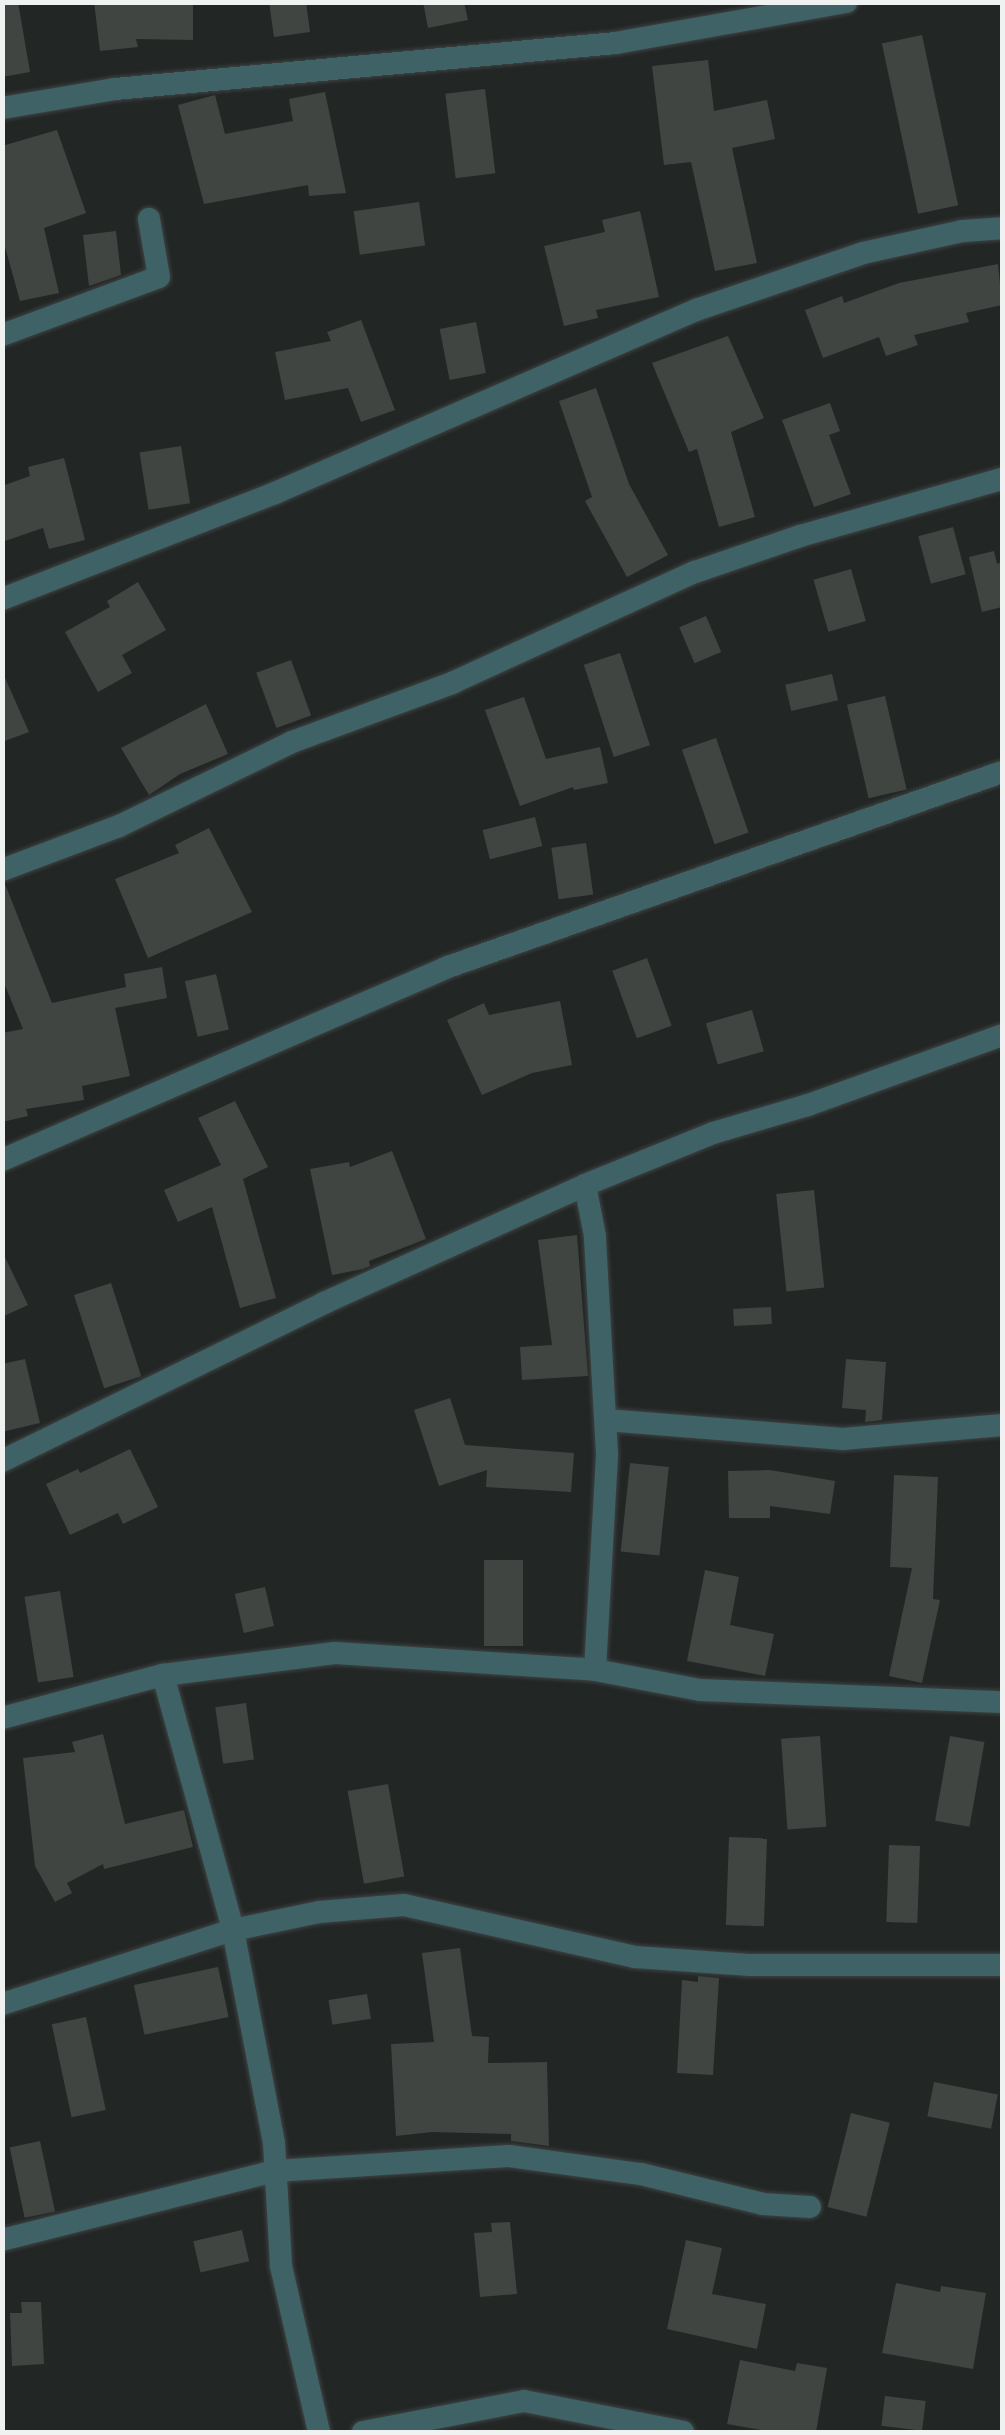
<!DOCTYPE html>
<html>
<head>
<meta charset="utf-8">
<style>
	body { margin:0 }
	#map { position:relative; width:1005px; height:2435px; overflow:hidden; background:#222625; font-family:Merriweather,serif }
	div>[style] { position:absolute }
	.building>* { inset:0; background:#414541; transform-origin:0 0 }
	.roads { filter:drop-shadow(0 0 2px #3f4342) drop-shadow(0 0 2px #3f4342) }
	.minor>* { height:22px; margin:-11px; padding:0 11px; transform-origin:11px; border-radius:11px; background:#3e6266 }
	span { translate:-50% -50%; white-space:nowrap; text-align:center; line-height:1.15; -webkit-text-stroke:9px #181d1b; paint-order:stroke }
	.frame { position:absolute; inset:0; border:5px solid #eff2f1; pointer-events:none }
</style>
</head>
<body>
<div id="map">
	<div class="building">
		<div style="clip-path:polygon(2px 2px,18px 2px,30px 72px,2px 77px)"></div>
		<div style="clip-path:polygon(94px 2px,193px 2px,193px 40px,136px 39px,138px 47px,100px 51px)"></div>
		<div style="clip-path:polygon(269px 2px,306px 2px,310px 32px,274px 37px)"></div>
		<div style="clip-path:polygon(423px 2px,464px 2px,468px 20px,428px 28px)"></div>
		<div style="left:922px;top:35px;width:174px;height:41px;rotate:78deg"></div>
		<div style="clip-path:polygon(708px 60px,714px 111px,767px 100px,775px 139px,732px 148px,757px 263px,715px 271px,691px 162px,664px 165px,652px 66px)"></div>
		<div style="left:485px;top:89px;width:85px;height:40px;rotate:83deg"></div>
		<div style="clip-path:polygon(325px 92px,346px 193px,309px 196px,308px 185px,204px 204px,178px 105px,215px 95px,225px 134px,293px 121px,289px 99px)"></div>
		<div style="clip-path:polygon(57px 130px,86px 213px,44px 228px,59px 293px,20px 301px,2px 236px,2px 146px)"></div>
		<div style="left:419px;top:202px;width:44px;height:66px;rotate:82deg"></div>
		<div style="clip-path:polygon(640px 211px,659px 297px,596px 310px,598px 318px,564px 326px,544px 246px,605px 232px,602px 220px)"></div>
		<div style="clip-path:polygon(116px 231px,121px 275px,89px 286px,83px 235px)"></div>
		<div style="clip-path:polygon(998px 264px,1002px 305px,966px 313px,969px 322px,914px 335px,918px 345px,886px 356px,879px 337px,823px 358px,805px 310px,842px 296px,844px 303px,899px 283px)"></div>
		<div style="clip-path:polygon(361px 320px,395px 410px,361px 422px,348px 388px,285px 400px,275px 352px,331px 341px,327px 332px)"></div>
		<div style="left:476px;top:322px;width:52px;height:37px;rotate:79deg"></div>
		<div style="clip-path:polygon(728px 336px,764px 418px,731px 432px,755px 517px,719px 527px,697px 449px,689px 452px,652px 363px)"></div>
		<div style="clip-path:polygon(596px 388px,629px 484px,668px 555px,627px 577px,585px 501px,592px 497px,559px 401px)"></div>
		<div style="clip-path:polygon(830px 403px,840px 431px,829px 435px,851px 494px,814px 507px,782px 420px)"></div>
		<div style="left:181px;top:446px;width:58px;height:42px;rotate:81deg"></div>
		<div style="clip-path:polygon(64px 458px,85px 540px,49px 549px,43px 528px,2px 542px,2px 486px,30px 476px,28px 467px)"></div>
		<div style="left:953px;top:527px;width:49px;height:36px;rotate:75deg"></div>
		<div style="clip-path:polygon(994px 551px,997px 564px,1002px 562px,1002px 607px,982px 612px,969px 557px)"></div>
		<div style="left:851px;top:569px;width:54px;height:39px;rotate:74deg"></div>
		<div style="clip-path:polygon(138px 582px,166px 630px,122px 655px,132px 673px,98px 692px,65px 632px,110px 607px,107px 601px)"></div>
		<div style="left:706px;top:616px;width:39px;height:29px;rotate:67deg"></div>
		<div style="left:620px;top:653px;width:97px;height:38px;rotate:72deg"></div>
		<div style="left:291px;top:660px;width:59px;height:37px;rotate:70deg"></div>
		<div style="clip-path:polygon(2px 671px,29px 732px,2px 742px)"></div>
		<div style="left:832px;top:674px;width:27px;height:48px;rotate:77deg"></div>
		<div style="left:885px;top:696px;width:96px;height:39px;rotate:77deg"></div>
		<div style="clip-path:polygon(524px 697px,546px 759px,600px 747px,608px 783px,574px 790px,573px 787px,520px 806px,485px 710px)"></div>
		<div style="clip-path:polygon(206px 704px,228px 754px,180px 774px,149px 795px,121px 748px)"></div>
		<div style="left:716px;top:738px;width:100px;height:36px;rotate:71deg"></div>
		<div style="left:535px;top:817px;width:30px;height:54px;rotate:76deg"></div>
		<div style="clip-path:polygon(209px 828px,252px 912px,148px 958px,115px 879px,179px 853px,175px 845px)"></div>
		<div style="left:586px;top:843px;width:52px;height:35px;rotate:82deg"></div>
		<div style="clip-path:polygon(5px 884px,52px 1003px,126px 987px,124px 974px,162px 967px,167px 998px,115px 1008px,130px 1076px,82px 1086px,84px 1100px,26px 1109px,28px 1116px,2px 1122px,2px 1033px,23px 1029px,2px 978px)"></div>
		<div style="left:647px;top:958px;width:72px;height:37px;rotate:70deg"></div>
		<div style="left:216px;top:974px;width:57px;height:32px;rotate:77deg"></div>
		<div style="clip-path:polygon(560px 1001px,572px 1065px,532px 1073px,482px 1095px,447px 1020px,484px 1003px,489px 1015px)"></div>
		<div style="left:752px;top:1010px;width:43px;height:48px;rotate:74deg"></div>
		<div style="clip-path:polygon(235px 1101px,268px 1167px,243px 1179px,276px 1298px,240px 1308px,212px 1207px,178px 1222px,164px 1190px,221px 1165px,198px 1118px)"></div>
		<div style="clip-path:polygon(392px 1151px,426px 1239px,369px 1261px,370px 1266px,363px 1269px,332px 1275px,310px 1169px,349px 1162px,350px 1167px)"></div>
		<div style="left:814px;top:1190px;width:98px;height:38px;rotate:84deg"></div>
		<div style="clip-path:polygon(577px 1235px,588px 1376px,522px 1380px,520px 1347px,552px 1345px,538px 1240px)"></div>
		<div style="clip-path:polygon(2px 1251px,28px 1305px,2px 1317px)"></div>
		<div style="left:111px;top:1283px;width:98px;height:39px;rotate:72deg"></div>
		<div style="left:771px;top:1307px;width:17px;height:38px;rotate:87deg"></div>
		<div style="clip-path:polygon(25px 1359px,40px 1423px,2px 1432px,2px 1364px)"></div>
		<div style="clip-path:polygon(846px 1359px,886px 1362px,882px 1420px,865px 1422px,866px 1410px,842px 1408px)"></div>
		<div style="clip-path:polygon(450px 1398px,465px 1445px,574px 1453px,571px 1492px,486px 1487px,487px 1470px,439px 1486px,414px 1410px)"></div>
		<div style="clip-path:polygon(130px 1449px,158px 1507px,123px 1524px,118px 1513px,70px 1535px,46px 1484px,78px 1469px,80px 1473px)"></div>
		<div style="left:630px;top:1463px;width:39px;height:89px;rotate:6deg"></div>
		<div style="clip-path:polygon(770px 1470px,835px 1481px,830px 1514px,770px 1506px,770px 1518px,729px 1518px,728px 1471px)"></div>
		<div style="clip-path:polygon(894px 1475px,938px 1477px,933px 1599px,940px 1600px,922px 1683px,889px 1676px,912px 1568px,890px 1567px)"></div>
		<div style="left:484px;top:1560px;width:39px;height:86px"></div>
		<div style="clip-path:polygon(705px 1570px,739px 1577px,730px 1625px,774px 1634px,765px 1676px,687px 1661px)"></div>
		<div style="left:265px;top:1587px;width:40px;height:31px;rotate:77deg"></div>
		<div style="left:60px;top:1591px;width:87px;height:36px;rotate:81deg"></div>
		<div style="left:246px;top:1703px;width:57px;height:31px;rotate:82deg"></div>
		<div style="clip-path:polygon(103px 1734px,125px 1824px,184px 1810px,193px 1847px,104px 1869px,103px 1864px,67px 1883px,72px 1893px,55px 1902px,35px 1866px,23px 1758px,75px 1752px,72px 1742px)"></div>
		<div style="left:820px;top:1736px;width:91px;height:39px;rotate:86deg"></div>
		<div style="left:950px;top:1736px;width:35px;height:86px;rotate:10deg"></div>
		<div style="left:388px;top:1784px;width:94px;height:41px;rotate:80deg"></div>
		<div style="left:729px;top:1837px;width:38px;height:88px;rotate:2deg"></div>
		<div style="left:889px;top:1845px;width:31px;height:77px;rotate:2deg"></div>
		<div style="clip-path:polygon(460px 1948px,472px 2036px,489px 2037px,488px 2063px,547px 2062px,549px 2146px,511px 2141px,511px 2134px,432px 2132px,396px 2136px,391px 2044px,434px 2042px,422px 1953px)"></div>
		<div style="left:218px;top:1967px;width:51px;height:86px;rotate:78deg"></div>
		<div style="clip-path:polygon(698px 1976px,719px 1978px,713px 2075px,677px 2073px,682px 1980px,698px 1982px)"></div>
		<div style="left:367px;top:1994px;width:25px;height:39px;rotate:81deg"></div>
		<div style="left:86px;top:2017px;width:95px;height:35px;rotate:78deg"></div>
		<div style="left:934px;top:2082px;width:65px;height:35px;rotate:11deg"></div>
		<div style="left:851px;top:2113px;width:40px;height:97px;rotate:14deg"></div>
		<div style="left:40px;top:2141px;width:72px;height:31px;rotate:78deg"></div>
		<div style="clip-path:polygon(510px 2222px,517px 2294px,480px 2297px,474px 2233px,492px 2232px,491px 2223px)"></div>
		<div style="left:242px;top:2230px;width:32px;height:50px;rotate:77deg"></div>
		<div style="clip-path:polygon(686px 2240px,722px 2248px,712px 2294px,766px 2304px,757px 2349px,667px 2329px)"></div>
		<div style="clip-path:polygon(896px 2283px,940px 2292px,941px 2286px,986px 2293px,973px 2369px,882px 2353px)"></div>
		<div style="clip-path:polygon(21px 2302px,41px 2302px,44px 2364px,12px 2366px,10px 2313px,22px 2313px)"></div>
		<div style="clip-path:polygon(740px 2360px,795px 2371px,797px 2363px,827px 2368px,816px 2432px,772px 2432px,727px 2424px)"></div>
		<div style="left:885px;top:2396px;width:41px;height:30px;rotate:7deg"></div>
	</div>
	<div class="roads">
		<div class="minor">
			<div style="left:2px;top:108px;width:115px;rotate:-9.5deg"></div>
			<div style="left:115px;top:89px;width:503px;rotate:-5.25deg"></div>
			<div style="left:616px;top:43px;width:234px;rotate:-10.1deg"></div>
			<div style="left:2px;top:335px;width:167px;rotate:-20.3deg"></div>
			<div style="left:159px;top:277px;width:59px;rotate:-99.8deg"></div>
			<div style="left:2px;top:599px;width:293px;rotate:-21.2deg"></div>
			<div style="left:275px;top:493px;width:459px;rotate:-23.5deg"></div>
			<div style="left:696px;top:310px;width:176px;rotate:-18.8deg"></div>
			<div style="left:863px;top:253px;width:102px;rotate:-12.4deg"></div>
			<div style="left:963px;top:231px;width:39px;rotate:-4deg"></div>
			<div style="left:2px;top:870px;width:125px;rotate:-20.6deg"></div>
			<div style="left:119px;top:826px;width:192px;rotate:-25.9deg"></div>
			<div style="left:292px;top:742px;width:171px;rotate:-20.2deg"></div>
			<div style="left:452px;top:683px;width:267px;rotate:-24.6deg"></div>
			<div style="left:695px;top:572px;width:111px;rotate:-18.9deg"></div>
			<div style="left:800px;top:536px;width:210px;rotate:-15.8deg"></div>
			<div style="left:2px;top:1160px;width:483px;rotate:-23.4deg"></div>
			<div style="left:445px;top:968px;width:590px;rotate:-19.39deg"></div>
			<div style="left:606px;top:1420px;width:238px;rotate:4.6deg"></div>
			<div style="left:843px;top:1439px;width:160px;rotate:-5deg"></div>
			<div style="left:2px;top:1461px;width:359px;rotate:-26.1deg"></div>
			<div style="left:324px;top:1303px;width:286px;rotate:-24.3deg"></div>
			<div style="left:585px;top:1185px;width:138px;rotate:-22.1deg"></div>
			<div style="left:713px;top:1133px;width:99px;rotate:-16.4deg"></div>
			<div style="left:808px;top:1105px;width:206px;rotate:-19.8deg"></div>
			<div style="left:595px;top:1670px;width:107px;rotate:10.8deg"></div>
			<div style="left:700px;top:1690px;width:302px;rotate:2.3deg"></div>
			<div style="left:163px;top:1675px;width:264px;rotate:74.6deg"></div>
			<div style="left:233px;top:1930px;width:88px;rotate:-11.8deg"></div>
			<div style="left:319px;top:1912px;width:85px;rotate:-4.7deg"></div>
			<div style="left:404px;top:1905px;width:237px;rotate:12.7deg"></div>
			<div style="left:635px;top:1957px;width:115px;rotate:4deg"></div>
			<div style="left:750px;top:1965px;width:252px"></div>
			<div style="left:2px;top:1718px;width:167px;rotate:-15deg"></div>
			<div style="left:163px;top:1675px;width:173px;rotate:-7.3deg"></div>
			<div style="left:335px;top:1653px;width:261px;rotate:3.7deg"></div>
			<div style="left:595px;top:1670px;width:216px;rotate:-86.8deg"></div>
			<div style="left:607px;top:1454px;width:218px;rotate:-93.2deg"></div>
			<div style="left:595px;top:1236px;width:52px;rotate:-101.1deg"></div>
			<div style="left:2px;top:2004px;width:243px;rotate:-17.8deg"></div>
			<div style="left:233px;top:1930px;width:217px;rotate:79.1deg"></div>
			<div style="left:274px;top:2143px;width:123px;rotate:86.7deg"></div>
			<div style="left:281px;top:2266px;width:170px;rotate:77.1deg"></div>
			<div style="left:2px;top:2240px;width:282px;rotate:-14.2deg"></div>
			<div style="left:275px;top:2171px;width:234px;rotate:-3.7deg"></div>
			<div style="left:509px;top:2156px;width:133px;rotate:7.8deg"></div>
			<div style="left:641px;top:2174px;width:126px;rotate:13.8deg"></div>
			<div style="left:763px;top:2204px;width:47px;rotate:3.7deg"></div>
			<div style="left:363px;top:2432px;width:164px;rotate:-10.9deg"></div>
			<div style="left:524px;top:2401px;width:162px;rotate:11deg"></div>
		</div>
	</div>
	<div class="frame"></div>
</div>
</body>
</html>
